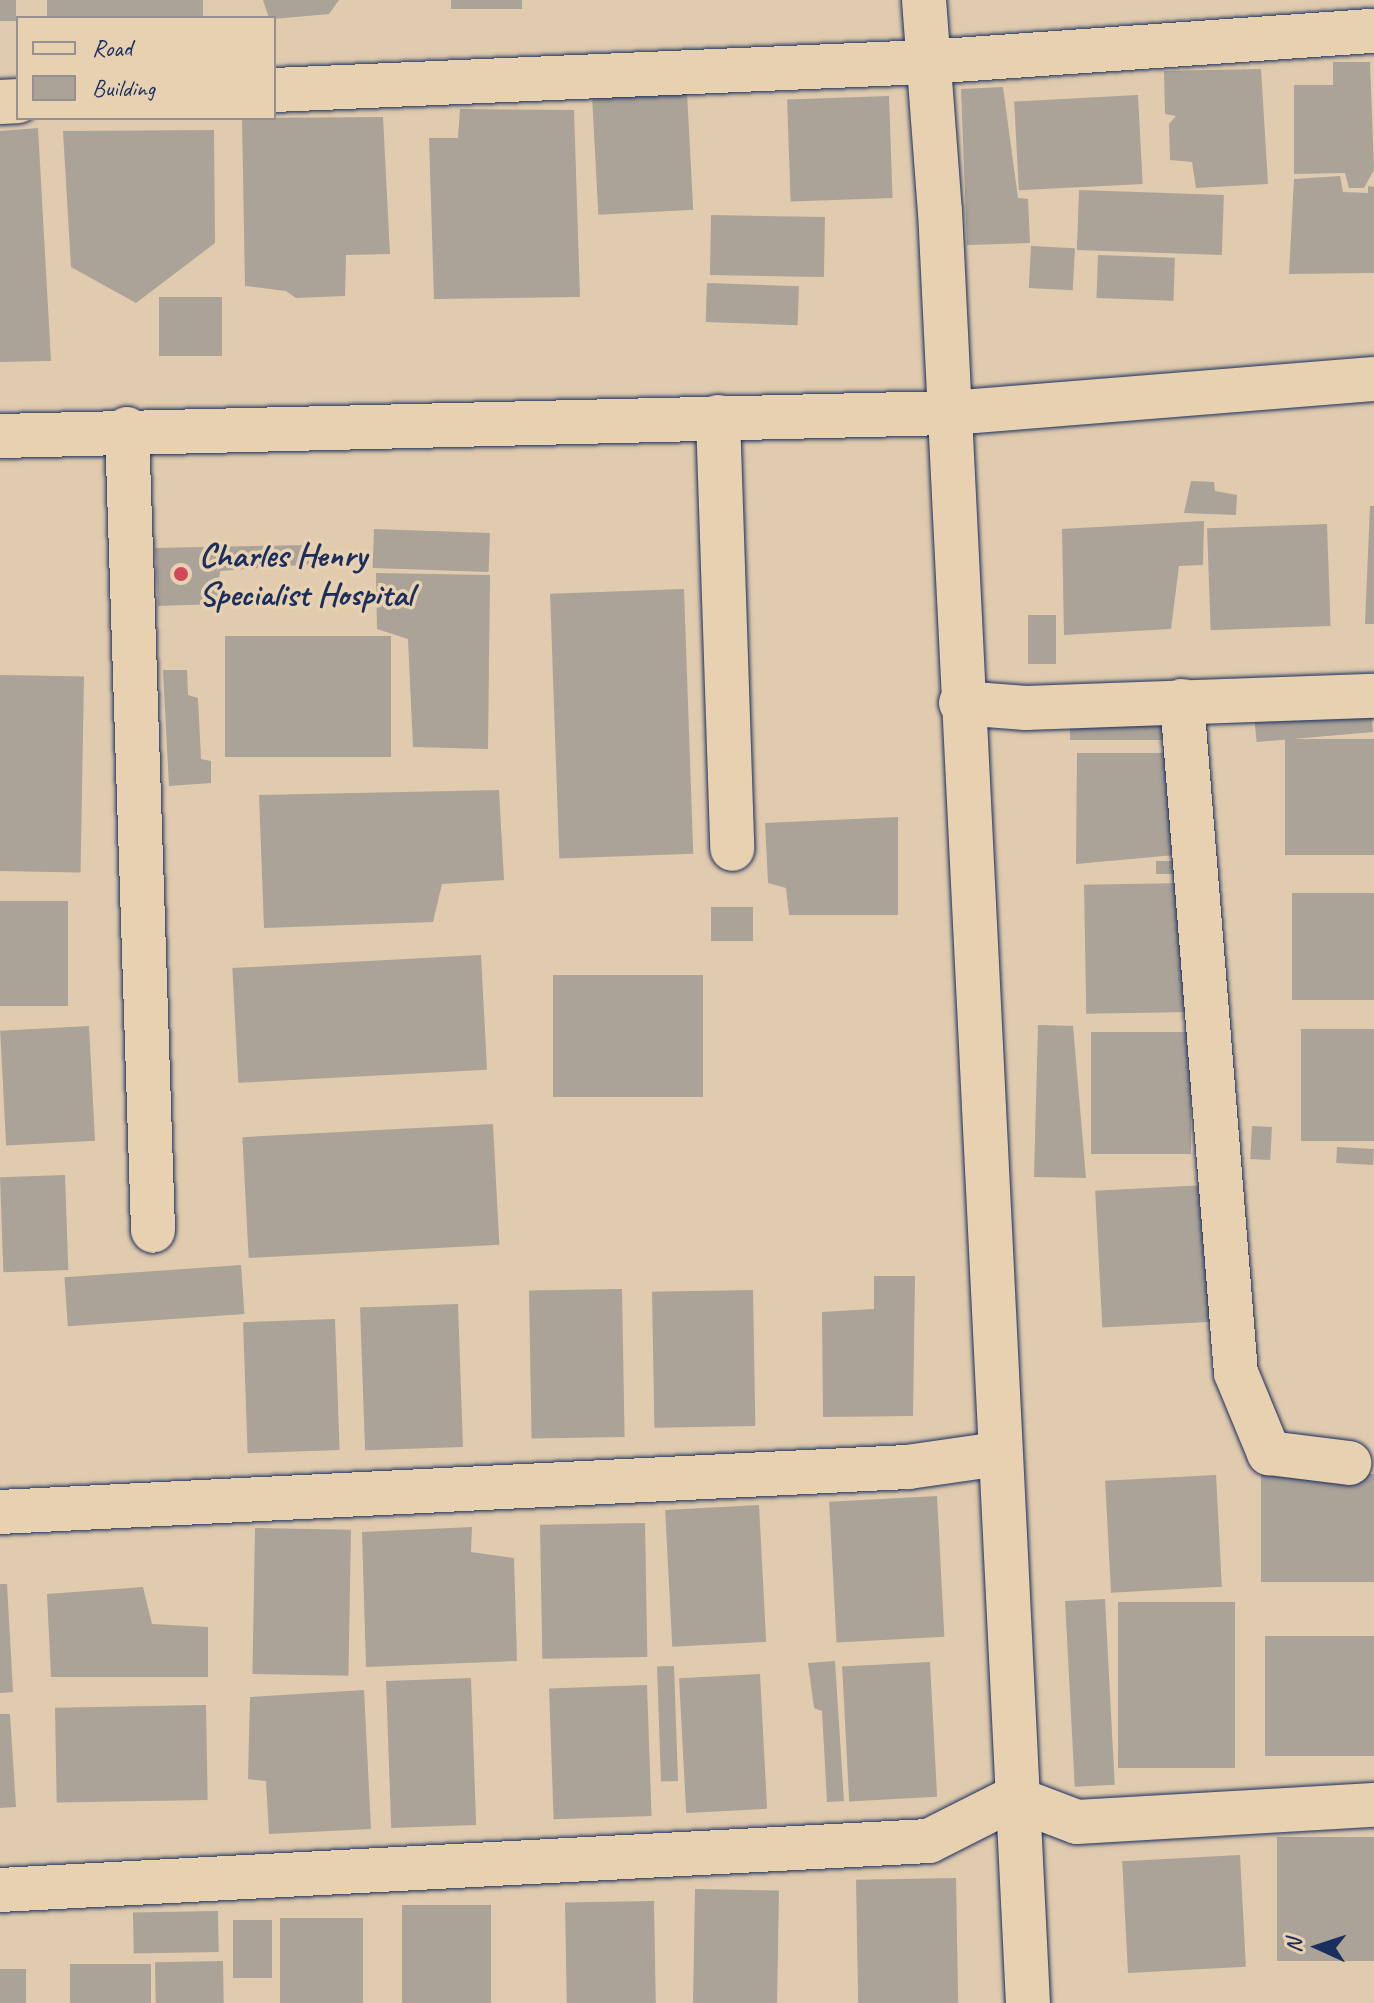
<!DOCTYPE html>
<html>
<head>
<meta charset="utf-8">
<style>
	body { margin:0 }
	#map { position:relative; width:1374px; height:2003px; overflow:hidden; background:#e0cbae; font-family:Caveat,sans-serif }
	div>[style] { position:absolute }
	.building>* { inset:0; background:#aba298; transform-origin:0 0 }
	.roads { filter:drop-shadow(0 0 2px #1b2f5e) drop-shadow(0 0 2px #1b2f5e) }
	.minor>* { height:44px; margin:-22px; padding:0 22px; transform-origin:22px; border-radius:22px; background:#e8d1b1 }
	.dots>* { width:22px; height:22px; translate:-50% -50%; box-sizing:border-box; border:4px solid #e8d1b1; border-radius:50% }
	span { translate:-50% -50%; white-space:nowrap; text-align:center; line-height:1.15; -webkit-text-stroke:7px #e8d1b1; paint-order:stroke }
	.poi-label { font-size:34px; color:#1b2f5e; font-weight:700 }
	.left { translate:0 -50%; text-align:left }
	.legend { position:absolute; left:16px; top:16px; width:260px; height:104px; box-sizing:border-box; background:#e8d1b1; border:2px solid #969090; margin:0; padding:10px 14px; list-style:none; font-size:24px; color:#1b2f5e }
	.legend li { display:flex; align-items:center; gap:16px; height:40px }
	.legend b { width:40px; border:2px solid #969090 }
	.north { position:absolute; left:1278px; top:1907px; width:80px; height:80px; -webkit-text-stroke:6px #e8d1b1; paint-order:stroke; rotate:273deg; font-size:22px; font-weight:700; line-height:32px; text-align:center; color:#1b2f5e }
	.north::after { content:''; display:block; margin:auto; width:28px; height:36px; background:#1b2f5e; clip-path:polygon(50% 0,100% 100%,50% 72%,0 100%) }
</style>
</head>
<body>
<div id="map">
	<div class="building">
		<div style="left:0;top:0;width:16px;height:21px"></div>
		<div style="left:47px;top:0;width:156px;height:18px"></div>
		<div style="clip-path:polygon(263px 0,339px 0,329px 14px,274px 19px,269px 18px)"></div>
		<div style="left:451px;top:0;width:71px;height:9px"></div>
		<div style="clip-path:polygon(1333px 62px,1370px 62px,1374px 170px,1364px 188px,1349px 188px,1345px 173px,1294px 174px,1294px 85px,1333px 85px)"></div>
		<div style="clip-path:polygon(1261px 69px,1268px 184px,1196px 188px,1192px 162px,1170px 160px,1169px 124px,1176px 116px,1165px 114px,1164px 71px)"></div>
		<div style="clip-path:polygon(1003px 87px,1018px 198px,1028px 199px,1030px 243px,967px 245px,961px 89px)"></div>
		<div style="left:687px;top:92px;width:118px;height:95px;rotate:87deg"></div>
		<div style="left:1138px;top:95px;width:89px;height:124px;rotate:87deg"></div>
		<div style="left:889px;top:96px;width:102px;height:102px;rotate:88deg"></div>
		<div style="clip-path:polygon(460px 109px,574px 110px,580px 297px,434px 299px,429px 138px,458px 138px)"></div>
		<div style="clip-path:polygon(383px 117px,390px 254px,346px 255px,345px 296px,296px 298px,286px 291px,245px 286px,242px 118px)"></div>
		<div style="clip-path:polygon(38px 128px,51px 361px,0 362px,0 131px)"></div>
		<div style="clip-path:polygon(214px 130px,215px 243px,136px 303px,71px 267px,63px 131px)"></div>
		<div style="clip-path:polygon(1340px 176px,1343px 192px,1368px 193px,1368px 186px,1374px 187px,1374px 273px,1289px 274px,1294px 179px)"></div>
		<div style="left:1079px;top:190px;width:145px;height:60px;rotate:2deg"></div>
		<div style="left:711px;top:215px;width:114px;height:60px;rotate:1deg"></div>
		<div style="left:1031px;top:246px;width:44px;height:42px;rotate:3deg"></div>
		<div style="left:1098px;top:255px;width:77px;height:43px;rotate:2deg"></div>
		<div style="left:707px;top:283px;width:92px;height:39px;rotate:2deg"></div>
		<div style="left:222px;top:297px;width:59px;height:63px;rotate:90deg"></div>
		<div style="clip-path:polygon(1191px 481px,1214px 482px,1215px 491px,1237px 495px,1236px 515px,1184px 513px)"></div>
		<div style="clip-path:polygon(1370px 506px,1374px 506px,1374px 624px,1365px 624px)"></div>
		<div style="clip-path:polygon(1204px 521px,1203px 565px,1179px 566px,1171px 629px,1064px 635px,1062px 529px)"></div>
		<div style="left:1327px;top:524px;width:102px;height:120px;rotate:88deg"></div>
		<div style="left:374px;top:529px;width:116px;height:39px;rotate:2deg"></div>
		<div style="clip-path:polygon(310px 545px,314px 564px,220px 571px,217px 604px,158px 606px,155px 548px)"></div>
		<div style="clip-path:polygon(376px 573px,490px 575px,488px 749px,413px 747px,408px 639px,377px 629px)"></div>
		<div style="left:684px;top:589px;width:265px;height:134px;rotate:88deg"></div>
		<div style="left:1028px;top:615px;width:28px;height:49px"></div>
		<div style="left:225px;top:636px;width:166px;height:121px"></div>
		<div style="clip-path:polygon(163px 670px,187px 670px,188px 695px,198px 698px,201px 759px,211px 761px,211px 783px,169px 786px)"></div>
		<div style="left:0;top:675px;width:84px;height:196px;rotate:1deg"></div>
		<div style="left:1371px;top:708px;width:24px;height:117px;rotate:85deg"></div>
		<div style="left:1162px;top:724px;width:16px;height:92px;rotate:90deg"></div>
		<div style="left:1285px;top:739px;width:89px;height:116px"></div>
		<div style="clip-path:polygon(1077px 753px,1168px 753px,1175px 855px,1076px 864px)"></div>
		<div style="clip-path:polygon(499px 790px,504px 880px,442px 884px,433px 922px,264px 928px,259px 795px)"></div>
		<div style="clip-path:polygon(898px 817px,898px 915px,789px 915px,786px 888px,768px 883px,765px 823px)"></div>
		<div style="left:1187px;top:861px;width:13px;height:31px;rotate:90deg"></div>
		<div style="left:1187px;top:883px;width:129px;height:103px;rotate:89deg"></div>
		<div style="left:1292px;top:893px;width:82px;height:107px"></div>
		<div style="left:0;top:901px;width:68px;height:105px"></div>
		<div style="left:753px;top:907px;width:34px;height:42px;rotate:90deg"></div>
		<div style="left:481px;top:955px;width:115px;height:249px;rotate:87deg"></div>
		<div style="left:703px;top:975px;width:122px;height:150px;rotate:90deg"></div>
		<div style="clip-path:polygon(1038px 1025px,1073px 1026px,1086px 1178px,1034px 1177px)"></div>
		<div style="left:89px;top:1026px;width:115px;height:89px;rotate:87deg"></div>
		<div style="left:1374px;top:1029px;width:112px;height:73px;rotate:90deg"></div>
		<div style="left:1191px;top:1032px;width:122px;height:100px;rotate:90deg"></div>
		<div style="left:493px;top:1124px;width:121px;height:251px;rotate:87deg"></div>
		<div style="left:1252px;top:1126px;width:20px;height:33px;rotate:3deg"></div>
		<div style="left:1337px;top:1147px;width:37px;height:16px;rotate:3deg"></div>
		<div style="left:65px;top:1175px;width:95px;height:65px;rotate:88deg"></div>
		<div style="left:1206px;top:1185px;width:137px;height:111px;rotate:87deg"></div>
		<div style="left:241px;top:1265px;width:49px;height:177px;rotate:86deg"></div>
		<div style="clip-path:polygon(874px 1276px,915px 1276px,913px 1416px,823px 1417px,822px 1312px,874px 1309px)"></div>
		<div style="left:622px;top:1289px;width:148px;height:93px;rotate:89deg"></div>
		<div style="left:753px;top:1290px;width:136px;height:101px;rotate:89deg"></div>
		<div style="left:458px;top:1304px;width:143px;height:98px;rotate:88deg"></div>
		<div style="left:335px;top:1319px;width:131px;height:92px;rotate:88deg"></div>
		<div style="left:1374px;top:1474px;width:108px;height:113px;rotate:90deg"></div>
		<div style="left:1216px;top:1475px;width:112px;height:111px;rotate:87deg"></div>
		<div style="left:937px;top:1496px;width:141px;height:108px;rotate:87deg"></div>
		<div style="left:759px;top:1505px;width:137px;height:94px;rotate:87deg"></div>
		<div style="left:645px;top:1523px;width:134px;height:105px;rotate:89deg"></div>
		<div style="clip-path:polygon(472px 1527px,471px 1552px,514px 1558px,517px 1661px,366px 1667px,362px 1532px)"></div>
		<div style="left:255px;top:1528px;width:96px;height:146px;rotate:1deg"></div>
		<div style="clip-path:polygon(0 1584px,7px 1584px,13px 1692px,0 1693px)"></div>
		<div style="clip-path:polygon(143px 1587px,152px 1624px,208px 1627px,208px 1677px,51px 1677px,47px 1594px)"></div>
		<div style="left:1105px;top:1599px;width:186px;height:40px;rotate:87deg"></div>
		<div style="left:1118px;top:1602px;width:117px;height:166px"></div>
		<div style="left:1374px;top:1636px;width:120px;height:109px;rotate:90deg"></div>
		<div style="clip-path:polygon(835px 1661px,844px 1801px,827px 1802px,822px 1711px,814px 1708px,808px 1663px)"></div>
		<div style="left:930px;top:1662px;width:135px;height:88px;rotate:87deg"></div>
		<div style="left:674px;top:1666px;width:115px;height:17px;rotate:88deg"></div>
		<div style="left:760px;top:1674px;width:135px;height:81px;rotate:87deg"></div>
		<div style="left:471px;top:1678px;width:147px;height:85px;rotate:88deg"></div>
		<div style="left:647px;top:1685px;width:131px;height:98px;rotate:88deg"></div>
		<div style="clip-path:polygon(364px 1690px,371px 1829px,269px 1834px,266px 1781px,248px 1779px,250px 1697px)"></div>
		<div style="left:206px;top:1705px;width:95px;height:151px;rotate:89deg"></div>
		<div style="clip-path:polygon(0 1714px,10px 1714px,16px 1807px,0 1808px)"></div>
		<div style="left:1374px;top:1837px;width:124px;height:97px;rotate:90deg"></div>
		<div style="left:1240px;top:1855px;width:112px;height:118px;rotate:87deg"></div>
		<div style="left:956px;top:1878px;width:125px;height:100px;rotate:89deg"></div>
		<div style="left:695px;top:1889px;width:84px;height:114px;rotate:1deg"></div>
		<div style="left:654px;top:1901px;width:102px;height:89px;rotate:89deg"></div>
		<div style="left:491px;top:1905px;width:98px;height:89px;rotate:90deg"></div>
		<div style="left:218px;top:1911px;width:41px;height:85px;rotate:89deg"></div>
		<div style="left:280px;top:1918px;width:83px;height:85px"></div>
		<div style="left:233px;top:1920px;width:39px;height:58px"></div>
		<div style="left:223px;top:1961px;width:42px;height:68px;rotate:89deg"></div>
		<div style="left:151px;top:1964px;width:39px;height:81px;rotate:90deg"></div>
		<div style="left:26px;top:1969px;width:34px;height:26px;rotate:90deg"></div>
	</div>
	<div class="roads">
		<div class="minor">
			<div style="left:924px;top:0;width:212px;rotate:85.7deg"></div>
			<div style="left:940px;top:211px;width:1794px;rotate:87.19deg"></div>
			<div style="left:274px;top:90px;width:654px;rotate:-2.46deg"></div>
			<div style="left:927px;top:62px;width:448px;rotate:-4deg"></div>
			<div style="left:0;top:102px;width:18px;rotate:-3deg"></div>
			<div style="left:718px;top:417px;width:432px;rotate:88.1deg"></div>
			<div style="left:127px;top:429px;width:802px;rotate:88.14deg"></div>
			<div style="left:0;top:436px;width:950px;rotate:-1.39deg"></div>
			<div style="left:950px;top:413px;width:425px;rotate:-4.6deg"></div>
			<div style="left:1182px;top:701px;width:674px;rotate:85.41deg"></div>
			<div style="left:1236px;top:1373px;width:87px;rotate:67.6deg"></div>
			<div style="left:1269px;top:1453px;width:81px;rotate:7.1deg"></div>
			<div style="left:961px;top:703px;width:65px;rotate:4.4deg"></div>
			<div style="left:1026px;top:708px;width:348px;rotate:-2deg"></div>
			<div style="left:0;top:1512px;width:909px;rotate:-2.84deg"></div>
			<div style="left:908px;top:1467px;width:91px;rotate:-8.2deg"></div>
			<div style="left:0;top:1890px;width:930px;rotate:-3.02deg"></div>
			<div style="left:929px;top:1841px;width:95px;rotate:-26.8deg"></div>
			<div style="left:1014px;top:1798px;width:67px;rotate:20.9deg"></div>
			<div style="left:1077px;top:1822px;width:297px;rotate:-3.3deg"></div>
		</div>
	</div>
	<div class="dots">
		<div style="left:181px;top:574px;background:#d1495b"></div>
	</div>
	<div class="poi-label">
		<span class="left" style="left:199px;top:574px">Charles Henry<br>Specialist Hospital</span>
	</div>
	<ul class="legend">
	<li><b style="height:10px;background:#e8d1b1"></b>Road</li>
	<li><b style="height:22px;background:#aba298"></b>Building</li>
	</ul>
	<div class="north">N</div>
</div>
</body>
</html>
